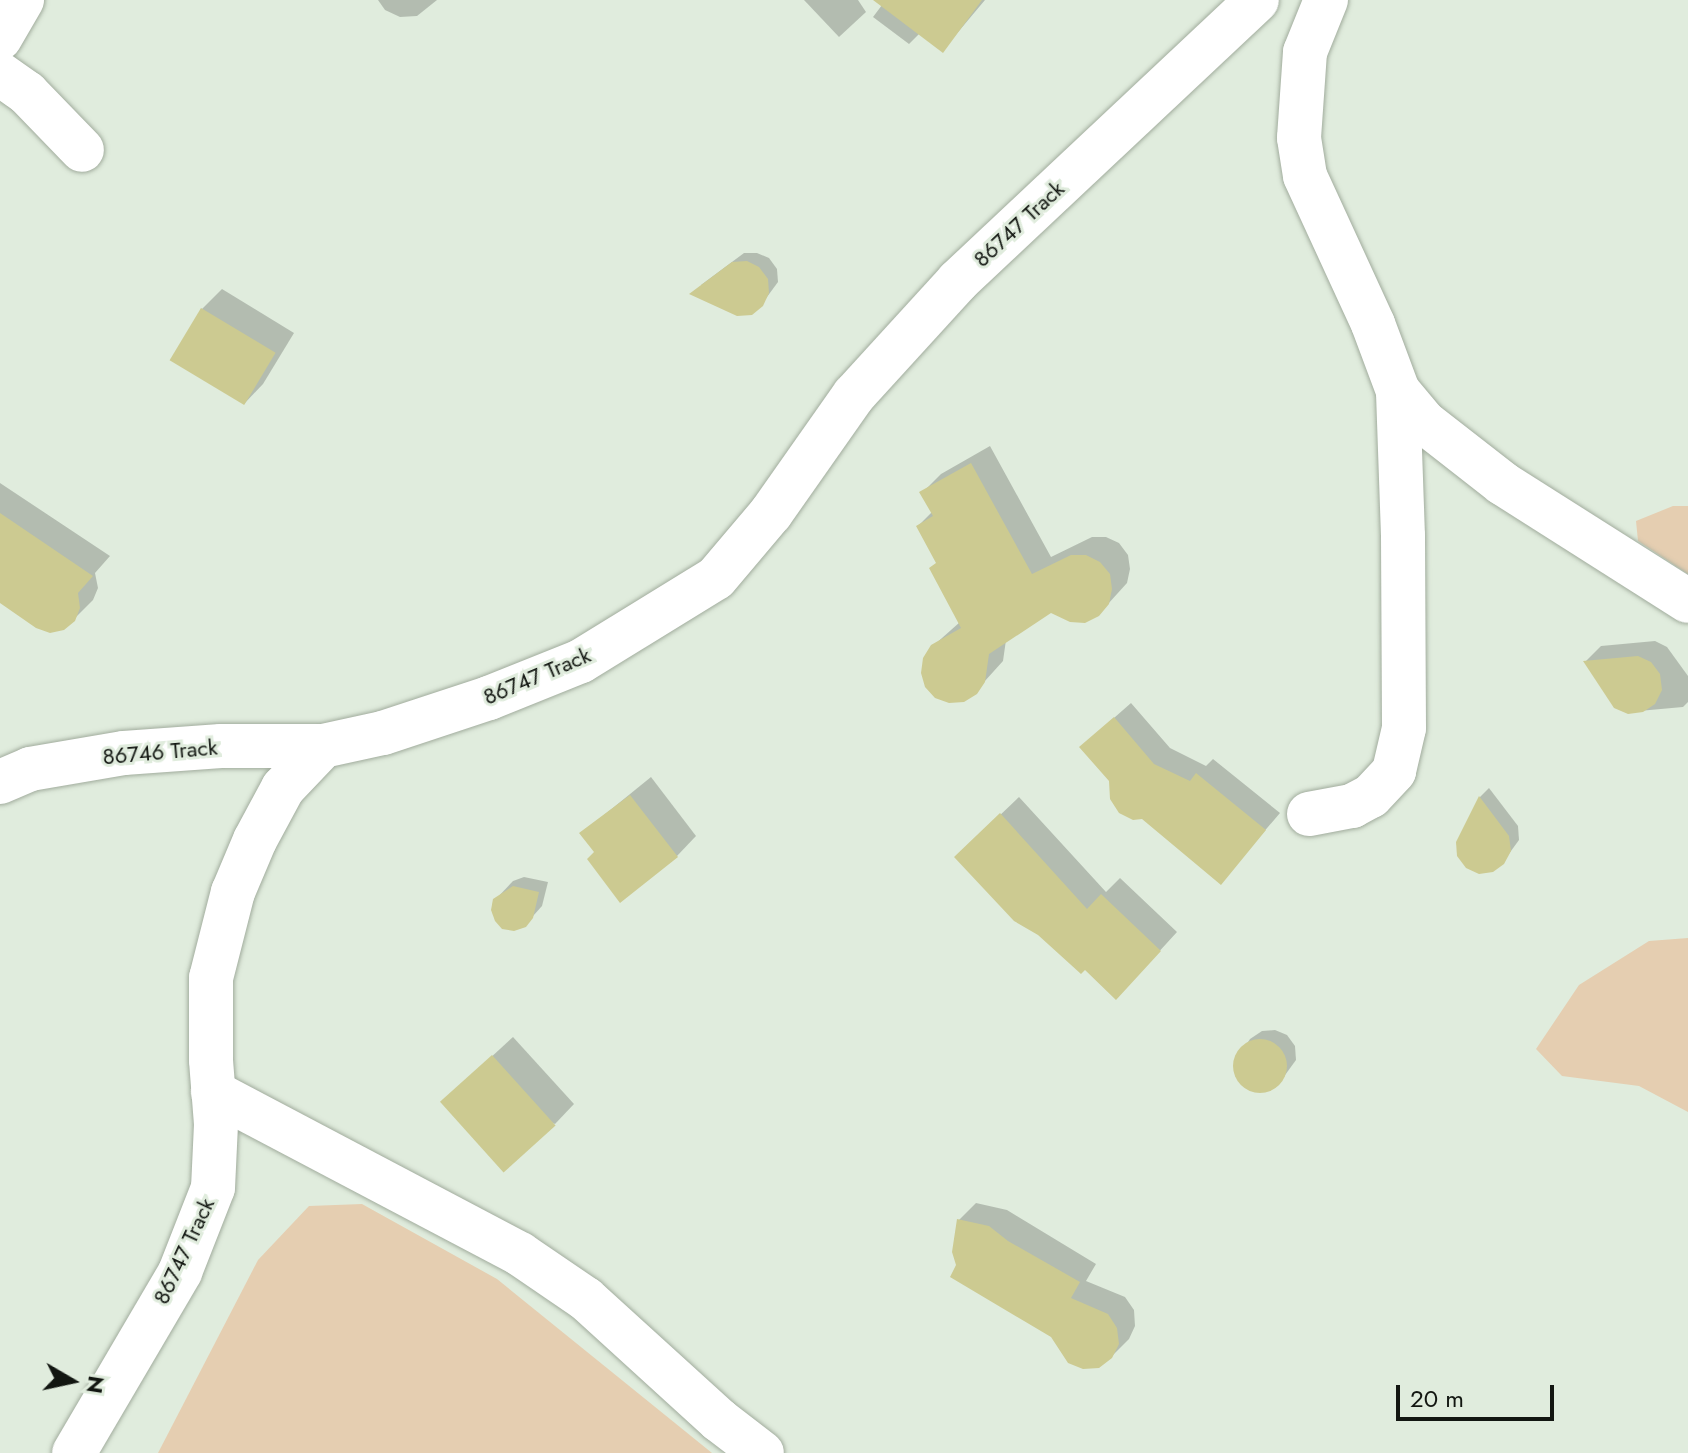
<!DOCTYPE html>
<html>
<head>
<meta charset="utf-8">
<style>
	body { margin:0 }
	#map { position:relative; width:1688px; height:1453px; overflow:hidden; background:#e0ecdd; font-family:Jost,sans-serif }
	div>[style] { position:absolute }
	.green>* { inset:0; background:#e5ceb1 }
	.shadow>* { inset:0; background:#0003 }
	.building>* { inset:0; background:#ccca91; transform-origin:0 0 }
	.round { border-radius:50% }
	.roads { filter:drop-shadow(0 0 2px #a1ac9d) drop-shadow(0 0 2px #a1ac9d) }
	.minor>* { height:44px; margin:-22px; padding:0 22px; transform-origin:22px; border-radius:22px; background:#fff }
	span { translate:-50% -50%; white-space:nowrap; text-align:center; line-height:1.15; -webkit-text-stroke:6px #e0ecdd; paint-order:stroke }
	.street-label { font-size:22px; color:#121611 }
	.north { position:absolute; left:32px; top:1341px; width:80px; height:80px; -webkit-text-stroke:6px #e0ecdd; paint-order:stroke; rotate:99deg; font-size:22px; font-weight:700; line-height:32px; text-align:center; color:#121611 }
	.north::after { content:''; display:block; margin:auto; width:28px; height:36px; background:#121611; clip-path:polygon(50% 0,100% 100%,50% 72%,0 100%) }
	.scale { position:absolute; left:1396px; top:1385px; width:158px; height:36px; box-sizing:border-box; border:4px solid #121611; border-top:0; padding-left:10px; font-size:24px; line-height:28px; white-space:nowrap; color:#121611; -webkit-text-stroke:6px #e0ecdd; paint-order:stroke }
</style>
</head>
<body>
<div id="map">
	<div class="green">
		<div style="clip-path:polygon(1673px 506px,1688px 506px,1688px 574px,1638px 541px,1636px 521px)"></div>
		<div style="clip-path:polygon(1688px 938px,1688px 1112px,1639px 1086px,1562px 1076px,1536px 1049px,1579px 985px,1649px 941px)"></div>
		<div style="clip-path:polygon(362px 1204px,497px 1279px,712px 1453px,158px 1453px,258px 1260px,309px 1206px)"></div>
	</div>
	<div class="shadow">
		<div style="clip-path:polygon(378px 0,437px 0,417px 16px,400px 17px,385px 10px)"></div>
		<div style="clip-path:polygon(804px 0,858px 0,866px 12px,839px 37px)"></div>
		<div style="clip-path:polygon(875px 0,985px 0,943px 50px,920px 33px,909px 44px,873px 17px,882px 5px)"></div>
		<div style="clip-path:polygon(744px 253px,757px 253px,769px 258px,777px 269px,778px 282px,761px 305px,701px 285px)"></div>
		<div style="clip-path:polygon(222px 289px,294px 333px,263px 384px,244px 404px,172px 360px,202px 309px)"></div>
		<div style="clip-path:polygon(990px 446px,1051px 557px,1092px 537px,1106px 537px,1119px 543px,1128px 555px,1130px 569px,1127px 583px,1098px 615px,1051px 611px,1006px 640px,1003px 661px,975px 692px,933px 646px,960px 622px,937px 562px,918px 526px,933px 511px,922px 493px,941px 474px)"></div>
		<div style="clip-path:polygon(0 483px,110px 556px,95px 573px,98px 588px,93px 600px,74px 619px,0 599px)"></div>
		<div style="clip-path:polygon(1655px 641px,1667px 647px,1688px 676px,1688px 702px,1683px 707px,1628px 712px,1585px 662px,1601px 646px)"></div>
		<div style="clip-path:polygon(1131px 703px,1170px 748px,1206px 766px,1213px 759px,1280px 813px,1221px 882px,1111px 780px,1098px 732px)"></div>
		<div style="clip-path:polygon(651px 777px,696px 836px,677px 856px,596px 852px,582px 833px)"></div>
		<div style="clip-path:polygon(1489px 788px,1518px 826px,1519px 840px,1503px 862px,1458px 842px,1480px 797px)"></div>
		<div style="clip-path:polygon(1019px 797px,1106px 892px,1120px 878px,1177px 932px,1134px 979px,975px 839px)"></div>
		<div style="clip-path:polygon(524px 877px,548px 882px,542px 906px,525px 925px,495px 900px,513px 881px)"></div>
		<div style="clip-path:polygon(1275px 1030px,1287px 1035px,1295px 1046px,1296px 1060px,1280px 1082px,1269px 1091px,1255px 1091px,1243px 1086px,1236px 1075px,1235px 1062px,1250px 1039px,1262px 1031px)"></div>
		<div style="clip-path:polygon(513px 1037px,574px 1104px,555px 1124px,463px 1083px)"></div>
		<div style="clip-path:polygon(976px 1203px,1007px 1210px,1096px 1264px,1086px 1281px,1125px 1297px,1134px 1310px,1135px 1326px,1129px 1339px,1111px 1357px,1053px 1336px,958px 1265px,959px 1220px)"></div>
	</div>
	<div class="building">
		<div style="clip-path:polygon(873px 0,982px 0,943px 53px)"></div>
		<div style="clip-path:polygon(747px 261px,759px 267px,768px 279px,769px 293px,763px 306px,752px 315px,737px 316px,689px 294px,732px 262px)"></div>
		<div style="left:201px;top:308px;width:87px;height:61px;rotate:31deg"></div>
		<div style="clip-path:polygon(971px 463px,1032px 574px,1071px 555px,1086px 555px,1100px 562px,1110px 574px,1112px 589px,1109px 604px,1099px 616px,1085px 623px,1070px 622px,1051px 613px,989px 654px,985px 682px,977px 694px,964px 702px,949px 703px,935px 698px,925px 687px,921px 673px,923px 658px,931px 645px,961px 628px,929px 568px,936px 563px,916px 526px,933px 516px,919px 492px)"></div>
		<div style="clip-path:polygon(0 513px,93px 576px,78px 593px,80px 608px,75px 621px,64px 630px,50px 633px,36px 628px,0 603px)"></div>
		<div style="clip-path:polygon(1638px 656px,1651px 662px,1660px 674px,1662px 690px,1655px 704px,1643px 712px,1628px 714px,1614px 708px,1583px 661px)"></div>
		<div style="clip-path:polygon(1114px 717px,1154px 764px,1190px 781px,1196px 773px,1266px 830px,1221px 885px,1142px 819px,1133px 820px,1119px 813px,1110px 799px,1109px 781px,1079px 747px)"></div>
		<div style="clip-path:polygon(630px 795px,678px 857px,620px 903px,587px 859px,594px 852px,579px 833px)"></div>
		<div style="clip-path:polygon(1479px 796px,1509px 836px,1511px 851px,1504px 864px,1493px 872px,1479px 874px,1466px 868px,1457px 856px,1456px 842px)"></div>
		<div style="clip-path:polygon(1000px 813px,1087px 909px,1101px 894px,1161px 951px,1116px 1000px,1085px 970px,1081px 974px,1038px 935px,1014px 921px,954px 857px)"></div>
		<div style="clip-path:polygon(513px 886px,539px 892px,533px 918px,526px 927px,514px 931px,502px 929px,495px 921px,491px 910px,493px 899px)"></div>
		<div class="round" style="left:1233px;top:1039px;width:54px;height:54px"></div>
		<div style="left:492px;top:1055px;width:95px;height:70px;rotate:48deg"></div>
		<div style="clip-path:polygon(957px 1219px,989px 1226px,1008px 1241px,1080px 1282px,1071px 1298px,1108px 1314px,1117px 1328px,1119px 1344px,1112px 1358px,1099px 1368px,1083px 1369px,1068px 1363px,1051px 1337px,950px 1277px,956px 1265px,952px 1252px)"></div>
	</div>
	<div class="roads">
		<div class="minor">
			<div style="left:1326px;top:0;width:56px;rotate:112deg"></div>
			<div style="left:1305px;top:52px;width:86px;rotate:94deg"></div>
			<div style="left:1299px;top:138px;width:38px;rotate:81deg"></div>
			<div style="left:1305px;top:176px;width:163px;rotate:65.3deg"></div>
			<div style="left:1373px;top:324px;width:72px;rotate:69.5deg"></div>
			<div style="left:1398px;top:391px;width:40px;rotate:50deg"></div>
			<div style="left:1424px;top:422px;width:99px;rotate:38deg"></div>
			<div style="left:1502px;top:483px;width:220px;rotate:32.4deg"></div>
			<div style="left:0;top:38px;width:44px;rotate:-59.9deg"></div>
			<div style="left:0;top:74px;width:33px;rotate:35deg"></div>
			<div style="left:27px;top:93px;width:79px;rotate:46deg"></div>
			<div style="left:0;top:782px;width:33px;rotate:-23deg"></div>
			<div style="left:30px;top:769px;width:95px;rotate:-9.7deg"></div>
			<div style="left:124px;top:753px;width:97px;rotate:-4.1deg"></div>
			<div style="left:221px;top:746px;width:102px"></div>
			<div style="left:323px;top:746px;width:61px;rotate:-12.2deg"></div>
			<div style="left:383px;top:733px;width:112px;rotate:-18.3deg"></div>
			<div style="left:489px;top:698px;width:99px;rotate:-21.9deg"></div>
			<div style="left:581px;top:661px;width:158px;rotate:-31.6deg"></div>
			<div style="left:716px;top:578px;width:85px;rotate:-49.8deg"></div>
			<div style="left:771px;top:513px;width:144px;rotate:-54.9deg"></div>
			<div style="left:854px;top:395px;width:154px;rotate:-47.6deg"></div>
			<div style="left:958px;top:281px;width:410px;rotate:-43.2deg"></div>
			<div style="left:1309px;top:814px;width:44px;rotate:-10.5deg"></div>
			<div style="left:1352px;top:806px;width:21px;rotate:-28deg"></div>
			<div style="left:1371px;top:796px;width:34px;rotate:-47deg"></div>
			<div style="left:1394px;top:771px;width:44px;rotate:-76.9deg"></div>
			<div style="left:1404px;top:728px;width:192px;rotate:-90.3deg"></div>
			<div style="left:1403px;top:536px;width:145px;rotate:-92deg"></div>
			<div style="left:213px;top:1092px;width:347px;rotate:27.8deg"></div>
			<div style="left:520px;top:1254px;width:80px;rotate:34.3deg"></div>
			<div style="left:586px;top:1299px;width:180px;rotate:42.3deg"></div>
			<div style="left:719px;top:1420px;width:54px;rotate:37.5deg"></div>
			<div style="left:74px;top:1453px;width:210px;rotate:-59.6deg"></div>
			<div style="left:180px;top:1272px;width:90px;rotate:-68.6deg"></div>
			<div style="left:213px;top:1188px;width:64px;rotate:-87.3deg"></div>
			<div style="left:216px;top:1124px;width:64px;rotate:-94.5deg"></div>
			<div style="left:211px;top:1060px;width:82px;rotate:-90deg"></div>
			<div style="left:211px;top:978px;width:89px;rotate:-75.7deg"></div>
			<div style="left:233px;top:892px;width:56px;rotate:-67.1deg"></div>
			<div style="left:255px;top:840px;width:59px;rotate:-61.7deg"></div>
			<div style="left:283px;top:788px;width:58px;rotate:-46.4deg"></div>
		</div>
	</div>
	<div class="street-label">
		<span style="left:1019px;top:224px;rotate:-43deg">86747 Track</span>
		<span style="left:537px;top:676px;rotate:-23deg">86747 Track</span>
		<span style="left:160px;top:752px;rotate:-5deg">86746 Track</span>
		<span style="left:184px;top:1251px;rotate:-65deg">86747 Track</span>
	</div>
	<div class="north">N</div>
	<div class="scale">20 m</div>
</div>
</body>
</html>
